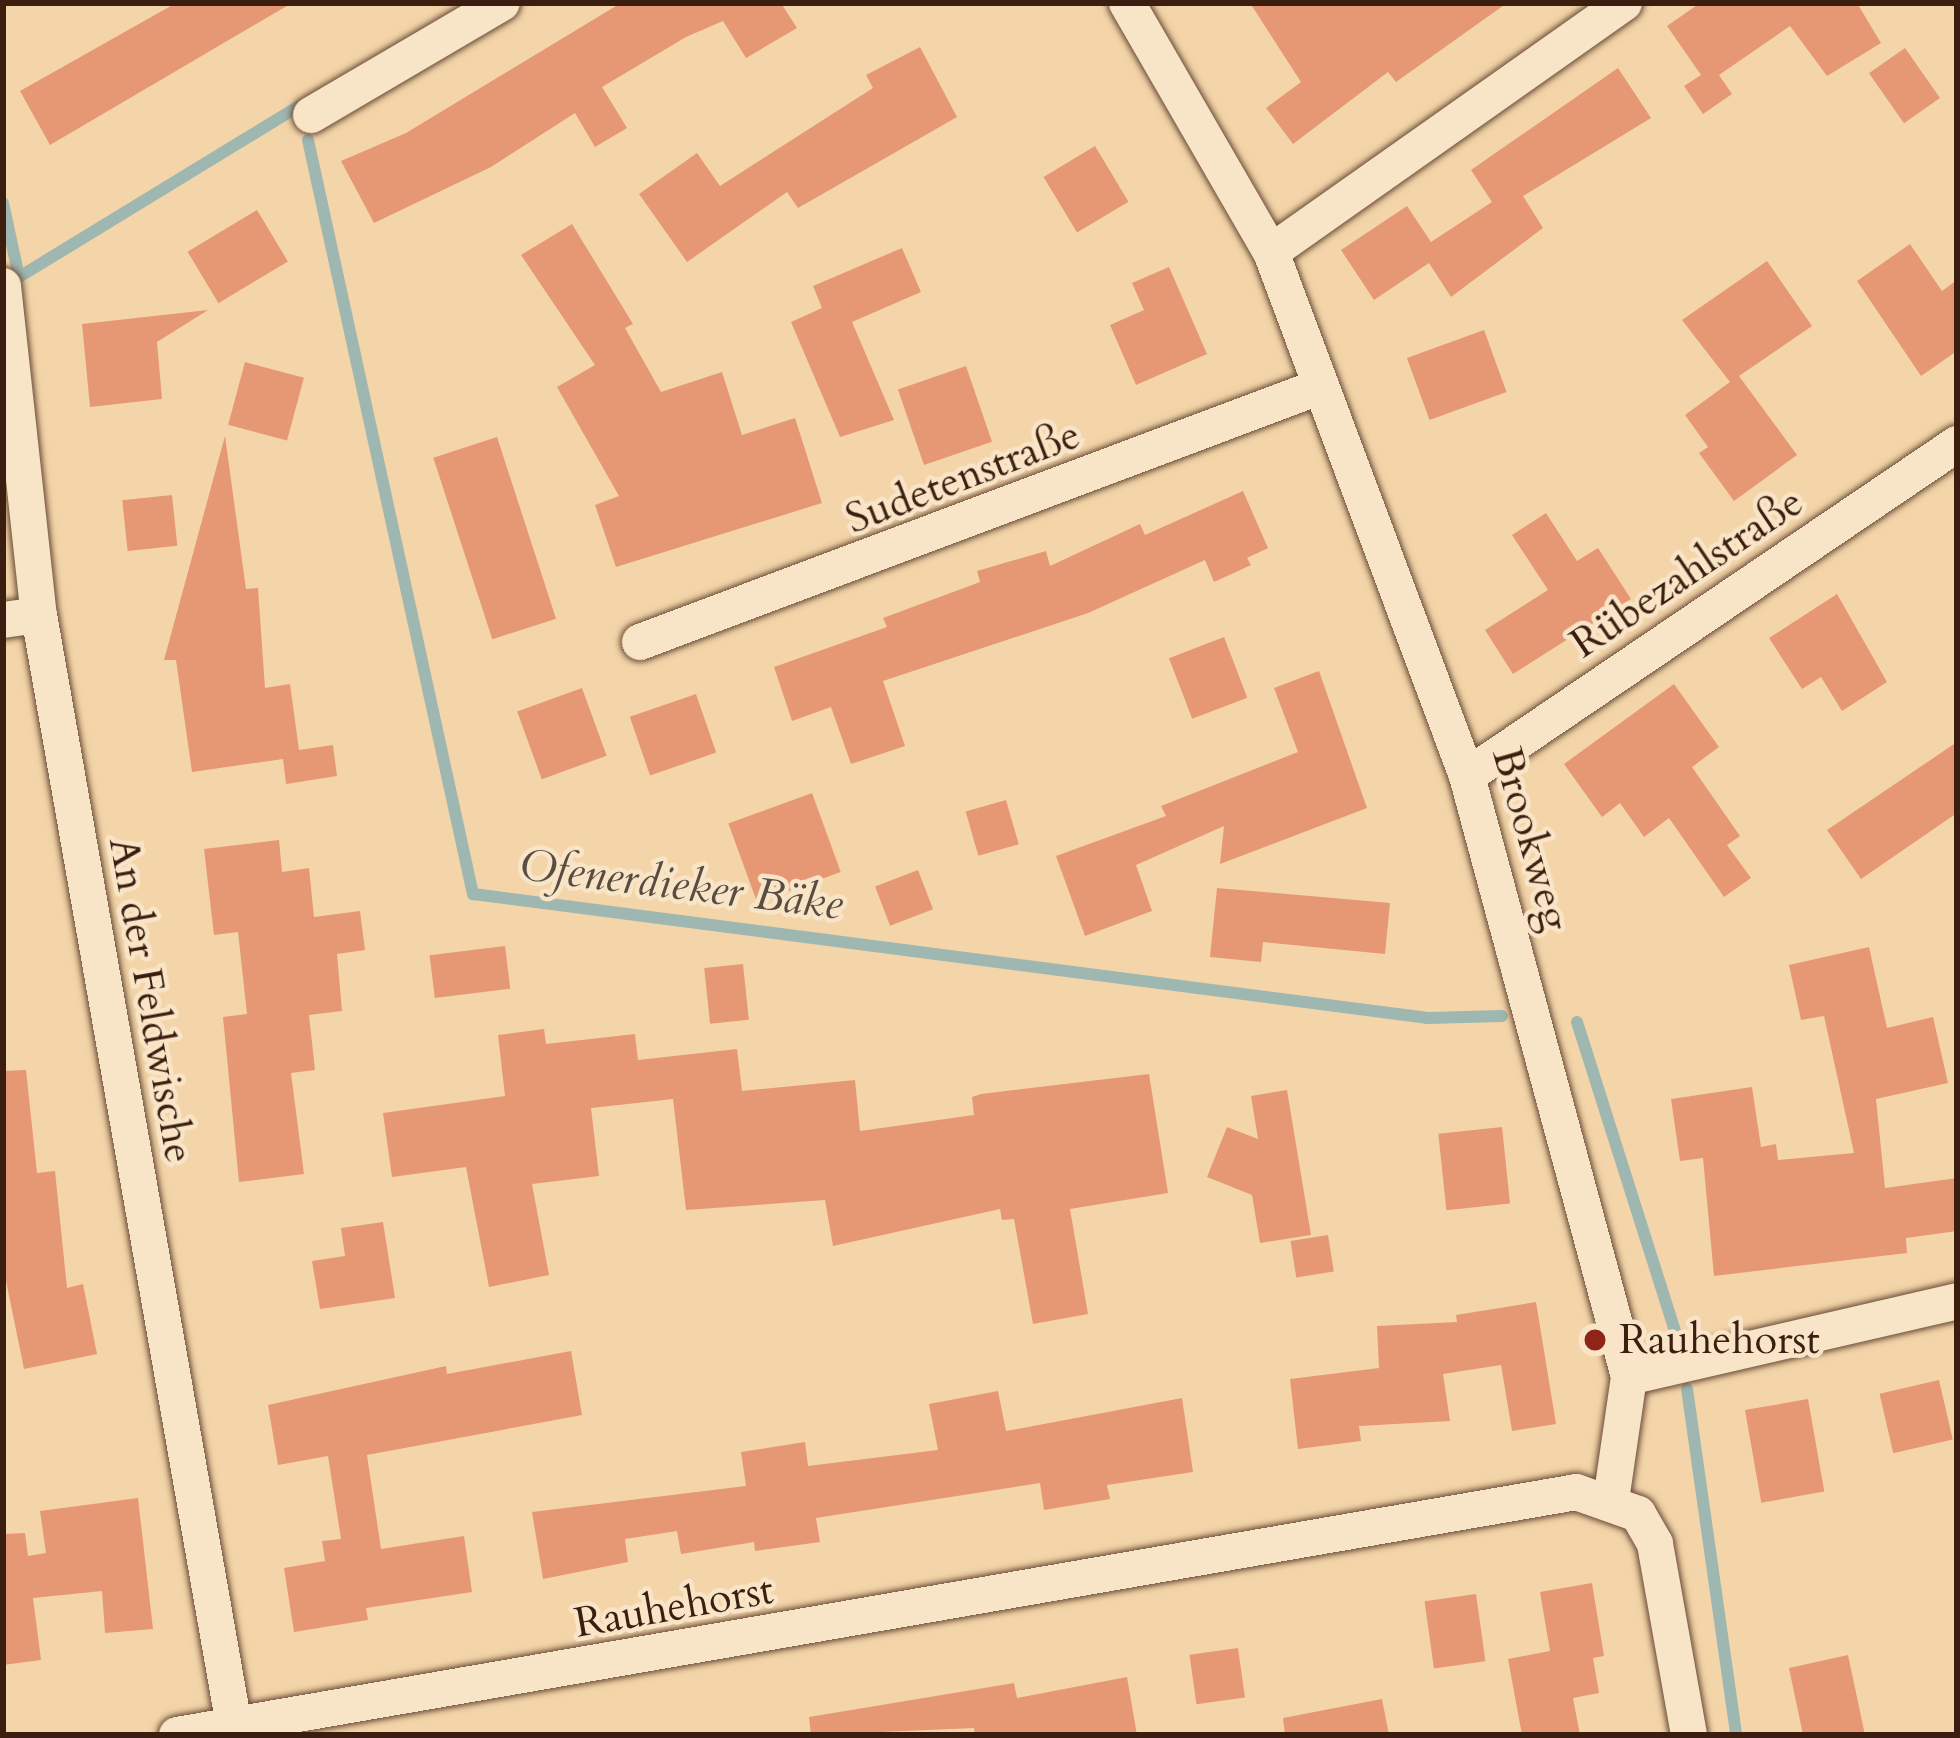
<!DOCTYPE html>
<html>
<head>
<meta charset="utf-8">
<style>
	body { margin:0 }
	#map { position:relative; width:1960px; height:1738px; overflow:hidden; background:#f4d5a9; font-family:Cardo,serif }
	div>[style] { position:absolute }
	.stream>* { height:12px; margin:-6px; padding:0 6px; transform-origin:6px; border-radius:6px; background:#9eb7b1 }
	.building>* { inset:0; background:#e69875; transform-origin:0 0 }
	.roads { filter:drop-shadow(0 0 3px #694c36) drop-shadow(0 0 3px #694c36) }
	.street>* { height:36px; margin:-18px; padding:0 18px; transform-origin:18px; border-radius:18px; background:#f8e4c7 }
	.dots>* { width:33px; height:33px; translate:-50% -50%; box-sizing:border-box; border:6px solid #f8e4c7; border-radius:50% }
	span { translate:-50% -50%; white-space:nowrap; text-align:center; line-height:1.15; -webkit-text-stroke:9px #f8e4c7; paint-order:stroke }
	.street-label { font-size:42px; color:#3b1e0f }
	.poi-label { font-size:42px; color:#3b1e0f }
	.left { translate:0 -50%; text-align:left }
	.water-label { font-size:45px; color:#594c40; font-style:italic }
	.frame { position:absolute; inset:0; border:6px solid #3b1e0f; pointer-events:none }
</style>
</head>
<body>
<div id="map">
	<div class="stream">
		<div style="left:308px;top:140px;width:772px;rotate:77.66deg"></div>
		<div style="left:473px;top:894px;width:963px;rotate:7.4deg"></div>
		<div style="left:1428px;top:1018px;width:74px;rotate:-1.5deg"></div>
		<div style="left:3px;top:203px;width:76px;rotate:77.8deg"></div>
		<div style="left:19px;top:277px;width:330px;rotate:-31.4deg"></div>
		<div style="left:301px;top:105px;width:9px;rotate:84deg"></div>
		<div style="left:1577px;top:1022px;width:327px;rotate:72.4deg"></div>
		<div style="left:1687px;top:1389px;width:349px;rotate:81.9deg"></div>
	</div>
	<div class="building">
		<div style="clip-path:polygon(176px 3px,292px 3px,50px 145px,20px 91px)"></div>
		<div style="clip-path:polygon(621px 3px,781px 3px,797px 28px,746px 58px,723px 21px,686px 37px,602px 87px,627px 128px,595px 147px,575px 113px,491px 167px,374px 223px,341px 161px,406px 133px)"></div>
		<div style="clip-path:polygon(1250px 3px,1507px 3px,1396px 82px,1388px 72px,1293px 144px,1266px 108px,1301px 82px)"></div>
		<div style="clip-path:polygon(1700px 3px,1857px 3px,1881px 43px,1827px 76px,1790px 26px,1719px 75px,1732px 94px,1703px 114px,1684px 86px,1701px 75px,1667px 26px)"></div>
		<div style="clip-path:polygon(920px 47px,957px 117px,798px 208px,787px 192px,687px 262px,639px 194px,697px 153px,720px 186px,873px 88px,866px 75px)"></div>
		<div style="left:1905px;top:48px;width:61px;height:44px;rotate:55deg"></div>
		<div style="clip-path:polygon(1618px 68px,1651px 118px,1523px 196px,1543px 228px,1451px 297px,1429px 263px,1374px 300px,1341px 250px,1407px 206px,1431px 242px,1492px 202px,1471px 170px)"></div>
		<div style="left:1095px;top:146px;width:65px;height:60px;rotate:59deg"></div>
		<div style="left:257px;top:210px;width:60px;height:81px;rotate:59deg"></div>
		<div style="clip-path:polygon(572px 224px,633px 324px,625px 328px,661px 392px,722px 372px,742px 435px,795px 418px,822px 503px,616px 567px,595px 505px,619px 496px,557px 387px,595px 365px,521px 255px)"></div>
		<div style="clip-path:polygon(1910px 244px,1942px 291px,1957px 280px,1957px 351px,1921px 376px,1857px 281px)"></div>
		<div style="clip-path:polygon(902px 248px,921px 292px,852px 322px,894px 420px,840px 437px,791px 322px,822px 308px,813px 286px)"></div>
		<div style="clip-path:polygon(1767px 261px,1812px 326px,1739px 376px,1797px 455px,1734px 501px,1699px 453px,1708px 447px,1685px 415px,1730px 382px,1682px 320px)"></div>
		<div style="clip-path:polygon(1169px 267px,1207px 354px,1136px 385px,1110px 325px,1144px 310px,1132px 283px)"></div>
		<div style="clip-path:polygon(208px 310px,157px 342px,162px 399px,90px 407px,82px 324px)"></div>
		<div style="left:1484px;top:330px;width:66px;height:82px;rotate:70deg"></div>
		<div style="left:245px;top:362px;width:61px;height:65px;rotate:15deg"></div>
		<div style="left:966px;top:366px;width:80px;height:72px;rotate:71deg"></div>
		<div style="clip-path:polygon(225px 436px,246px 589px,258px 588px,265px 688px,290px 684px,299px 750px,333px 745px,337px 776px,286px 784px,283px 759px,192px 772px,176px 660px,164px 660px)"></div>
		<div style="left:497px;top:437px;width:191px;height:67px;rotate:72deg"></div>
		<div style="clip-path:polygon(1243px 491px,1268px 548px,1247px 558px,1251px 565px,1214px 582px,1205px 560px,1088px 613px,883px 681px,905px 746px,851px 764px,831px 707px,792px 721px,774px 667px,887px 627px,883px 618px,980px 582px,977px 571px,1046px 551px,1050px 566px,1140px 524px,1145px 535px)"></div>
		<div style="left:172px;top:495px;width:51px;height:50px;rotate:84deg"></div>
		<div style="clip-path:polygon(1546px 513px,1577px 561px,1598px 548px,1631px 599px,1513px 674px,1485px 630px,1548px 590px,1512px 535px)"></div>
		<div style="clip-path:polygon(1837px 594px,1887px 682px,1842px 711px,1821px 677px,1802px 689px,1769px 638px)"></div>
		<div style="left:1224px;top:637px;width:65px;height:59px;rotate:69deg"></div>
		<div style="clip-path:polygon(1319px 671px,1367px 808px,1220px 864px,1224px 826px,1136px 865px,1152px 911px,1085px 936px,1056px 856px,1166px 816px,1161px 806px,1298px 752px,1274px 688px)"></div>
		<div style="clip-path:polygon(1674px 684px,1719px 747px,1692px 767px,1740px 836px,1727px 845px,1751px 878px,1724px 897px,1669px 818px,1644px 837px,1620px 803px,1602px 817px,1564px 764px)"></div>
		<div style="left:582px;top:688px;width:72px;height:69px;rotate:70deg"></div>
		<div style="left:696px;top:694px;width:62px;height:70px;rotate:71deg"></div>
		<div style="clip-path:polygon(1957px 742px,1957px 813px,1861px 879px,1827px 830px)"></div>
		<div style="left:812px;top:793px;width:84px;height:89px;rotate:70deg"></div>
		<div style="left:1006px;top:800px;width:46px;height:42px;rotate:74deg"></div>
		<div style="clip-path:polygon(279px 840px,282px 872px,309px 868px,314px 917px,360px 911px,365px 950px,337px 954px,342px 1011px,309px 1015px,315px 1070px,291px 1073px,304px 1174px,239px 1182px,223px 1017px,247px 1014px,238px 932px,214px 935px,204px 849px)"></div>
		<div style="left:918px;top:870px;width:42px;height:46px;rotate:69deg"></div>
		<div style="clip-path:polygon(1217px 888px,1390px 903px,1385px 954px,1263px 942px,1261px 962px,1210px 957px)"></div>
		<div style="left:505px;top:946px;width:43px;height:76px;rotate:83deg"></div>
		<div style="clip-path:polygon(1869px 947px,1887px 1028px,1933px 1017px,1948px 1083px,1876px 1099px,1885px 1188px,1957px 1178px,1957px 1231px,1906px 1238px,1907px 1253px,1714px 1276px,1703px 1158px,1680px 1161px,1671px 1099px,1752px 1087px,1761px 1147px,1776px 1144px,1778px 1160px,1854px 1153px,1824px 1016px,1801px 1020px,1789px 965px)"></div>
		<div style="left:743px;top:964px;width:56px;height:39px;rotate:84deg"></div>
		<div style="clip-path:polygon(544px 1029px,546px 1044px,635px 1034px,638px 1060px,737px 1049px,742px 1091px,855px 1080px,860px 1131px,974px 1115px,972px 1097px,981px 1094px,1149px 1074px,1168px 1193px,1070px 1209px,1088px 1314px,1033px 1324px,1014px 1219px,1002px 1220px,1000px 1209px,833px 1246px,825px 1200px,686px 1210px,673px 1099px,591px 1108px,599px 1176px,532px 1184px,549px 1275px,489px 1287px,466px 1167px,392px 1177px,383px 1113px,505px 1096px,498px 1035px)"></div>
		<div style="clip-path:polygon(26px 1070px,37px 1173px,55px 1171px,67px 1288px,83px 1284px,97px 1354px,24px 1369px,3px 1266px,3px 1071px)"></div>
		<div style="clip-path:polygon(1287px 1090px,1311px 1235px,1260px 1243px,1252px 1195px,1207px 1177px,1227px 1127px,1258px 1139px,1251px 1096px)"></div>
		<div style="left:1502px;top:1127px;width:77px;height:64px;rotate:84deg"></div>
		<div style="clip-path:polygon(383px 1222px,395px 1298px,320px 1309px,312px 1261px,345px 1256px,341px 1228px)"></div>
		<div style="left:1328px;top:1235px;width:37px;height:38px;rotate:81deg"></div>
		<div style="clip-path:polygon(1536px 1302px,1556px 1424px,1512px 1431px,1501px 1365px,1443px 1374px,1450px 1421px,1359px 1426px,1361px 1441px,1298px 1449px,1290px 1379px,1379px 1368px,1377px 1326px,1457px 1322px,1456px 1315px)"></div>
		<div style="clip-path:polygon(571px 1351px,582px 1415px,367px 1455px,381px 1549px,464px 1536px,472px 1592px,366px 1608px,368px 1620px,294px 1632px,284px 1568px,325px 1561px,322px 1541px,341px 1539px,328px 1456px,278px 1465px,268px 1405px,446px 1366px,447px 1374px)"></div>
		<div style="left:1939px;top:1380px;width:61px;height:61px;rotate:77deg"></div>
		<div style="clip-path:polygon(998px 1391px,1006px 1431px,1182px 1398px,1193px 1472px,1107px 1485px,1110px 1499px,1044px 1510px,1040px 1483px,816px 1518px,820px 1542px,755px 1551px,754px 1542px,681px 1554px,677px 1531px,625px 1539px,628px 1562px,543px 1579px,532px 1512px,746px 1486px,741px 1452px,805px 1442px,808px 1466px,938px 1450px,929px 1404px)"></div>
		<div style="left:1808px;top:1399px;width:94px;height:64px;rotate:80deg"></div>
		<div style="clip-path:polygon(138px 1498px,153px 1629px,105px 1633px,102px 1591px,33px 1598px,41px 1660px,3px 1665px,3px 1534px,25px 1533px,28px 1556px,46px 1553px,40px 1511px)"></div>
		<div style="clip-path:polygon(1592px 1583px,1604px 1656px,1593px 1658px,1599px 1693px,1573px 1698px,1580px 1735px,1522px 1735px,1508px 1659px,1550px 1651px,1540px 1592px)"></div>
		<div style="left:1476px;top:1594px;width:68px;height:52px;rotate:82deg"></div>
		<div style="left:1238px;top:1648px;width:50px;height:49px;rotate:82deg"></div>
		<div style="clip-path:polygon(1848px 1655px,1865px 1735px,1803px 1735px,1789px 1668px)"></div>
		<div style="clip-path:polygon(1127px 1677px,1137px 1735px,975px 1735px,974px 1728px,811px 1735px,809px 1717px,1014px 1683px,1017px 1698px)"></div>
		<div style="clip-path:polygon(1382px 1699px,1389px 1735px,1285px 1735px,1283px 1718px)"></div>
	</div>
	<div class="roads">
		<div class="street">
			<div style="left:1127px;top:3px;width:288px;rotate:60deg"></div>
			<div style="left:1271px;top:252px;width:559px;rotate:69.49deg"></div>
			<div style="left:1467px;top:776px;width:622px;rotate:74.91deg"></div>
			<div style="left:1629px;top:1377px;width:124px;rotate:98.3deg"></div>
			<div style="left:311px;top:115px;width:221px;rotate:-30.4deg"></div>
			<div style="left:1271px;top:252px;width:432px;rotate:-35.2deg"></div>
			<div style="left:3px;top:286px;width:331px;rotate:83.8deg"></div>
			<div style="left:39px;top:615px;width:1128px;rotate:80.04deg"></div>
			<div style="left:3px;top:620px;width:36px;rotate:-8deg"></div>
			<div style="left:640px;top:642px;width:722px;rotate:-20.59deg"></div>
			<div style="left:1467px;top:776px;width:592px;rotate:-34.12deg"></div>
			<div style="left:1629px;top:1377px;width:337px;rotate:-13deg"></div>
			<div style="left:177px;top:1735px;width:1420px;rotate:-9.85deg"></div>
			<div style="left:1576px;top:1492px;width:66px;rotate:19.5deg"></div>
			<div style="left:1638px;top:1514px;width:34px;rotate:60deg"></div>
			<div style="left:1655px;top:1544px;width:194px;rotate:79.9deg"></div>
		</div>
	</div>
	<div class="dots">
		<div style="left:1595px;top:1340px;background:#8f2418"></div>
	</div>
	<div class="street-label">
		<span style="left:963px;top:477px;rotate:-21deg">Sudetenstraße</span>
		<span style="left:1687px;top:573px;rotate:-34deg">Rübezahlstraße</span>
		<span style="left:1531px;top:839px;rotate:74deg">Brookweg</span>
		<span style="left:151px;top:1000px;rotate:80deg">An der Feldwische</span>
		<span style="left:674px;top:1607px;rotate:-10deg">Rauhehorst</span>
	</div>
	<div class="poi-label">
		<span class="left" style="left:1619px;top:1340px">Rauhehorst</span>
	</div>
	<div class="water-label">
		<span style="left:681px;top:885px;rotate:7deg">Ofenerdieker Bäke</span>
	</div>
	<div class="frame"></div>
</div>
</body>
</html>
